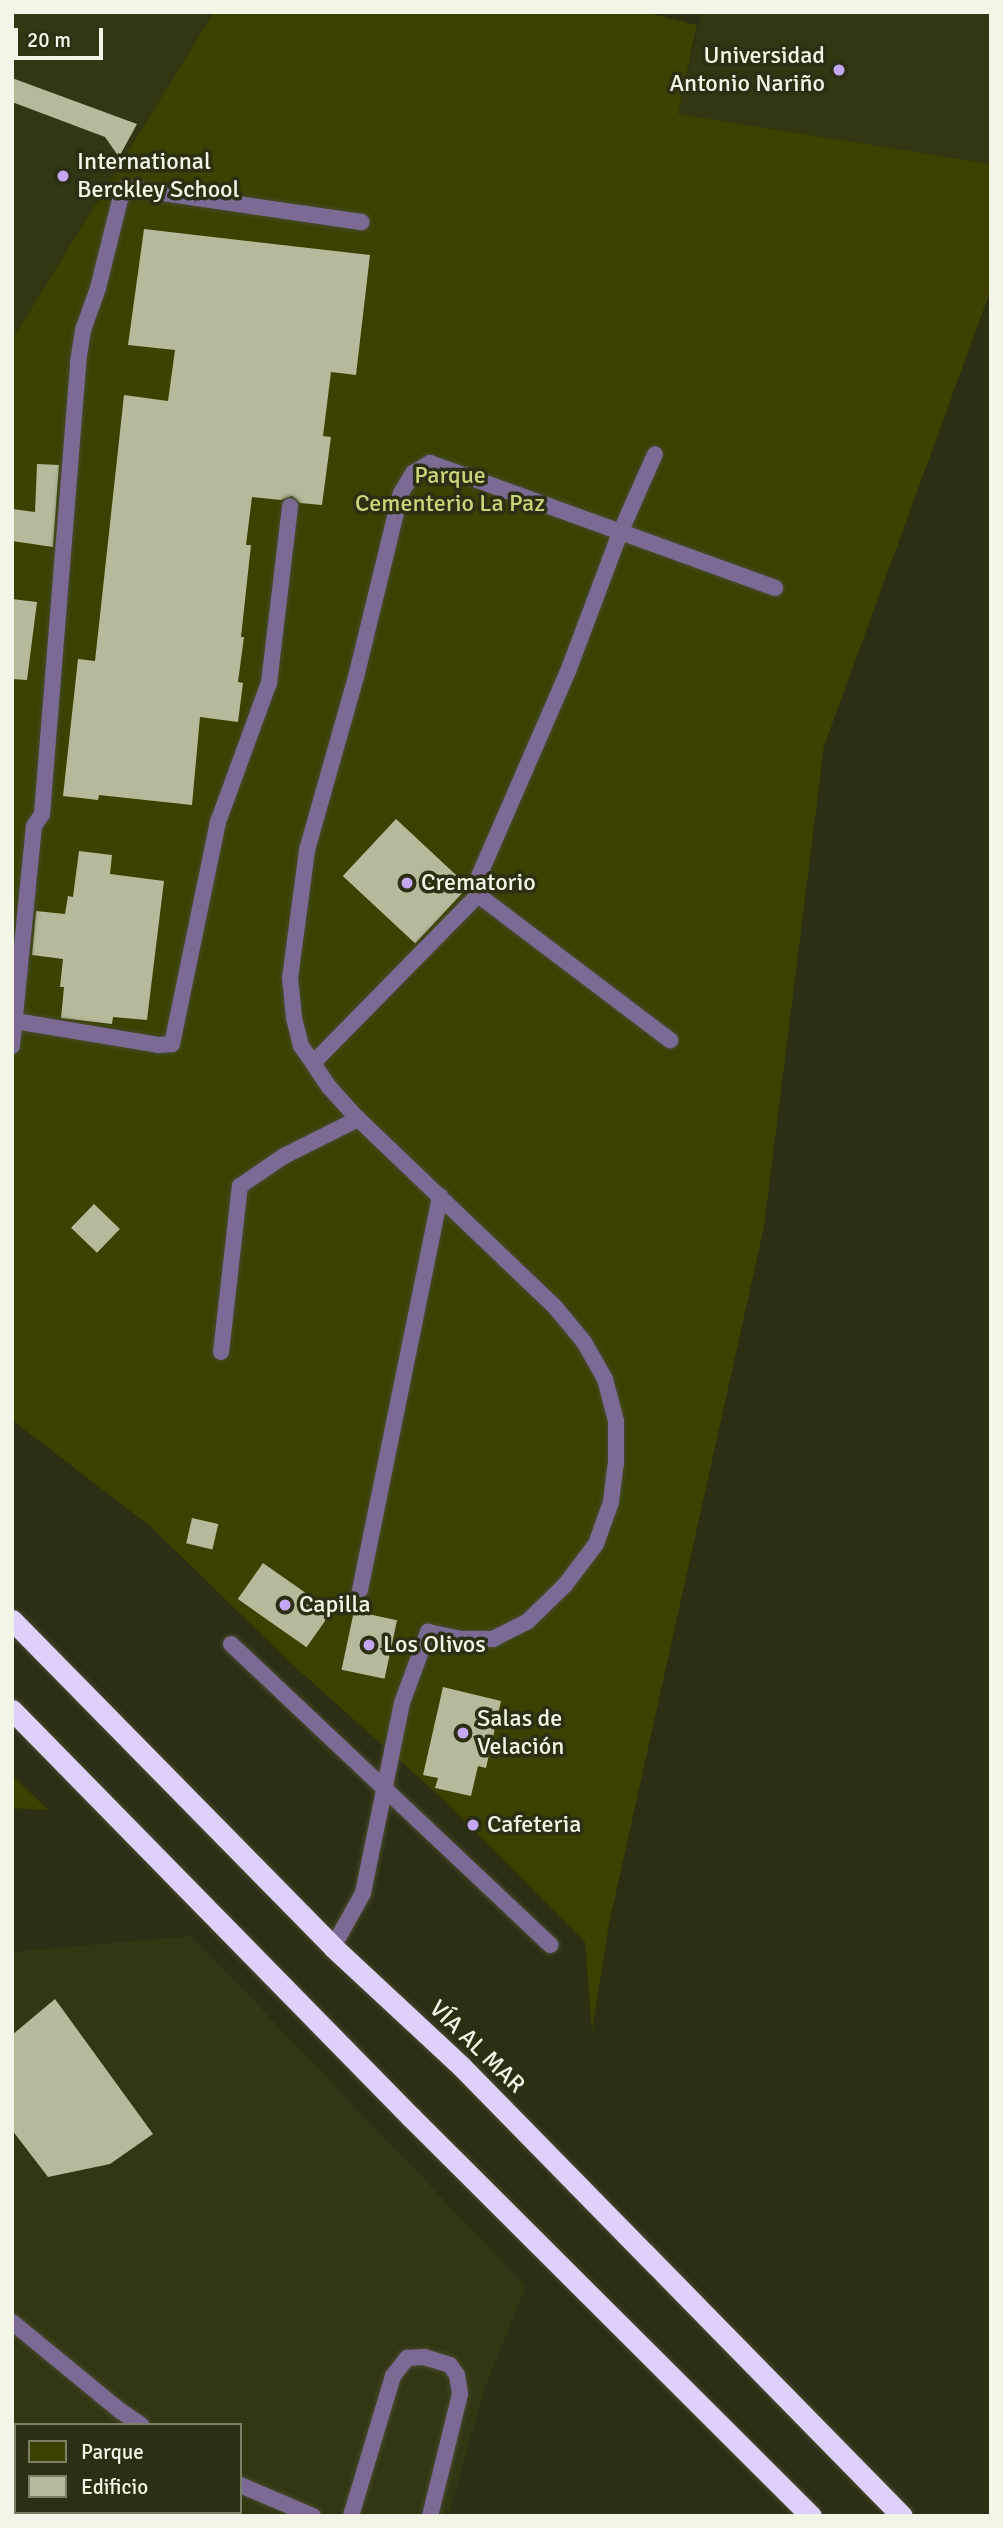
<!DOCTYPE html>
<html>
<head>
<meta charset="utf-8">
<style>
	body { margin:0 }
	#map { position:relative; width:1003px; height:2528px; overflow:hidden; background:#2c2f14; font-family:Signika,sans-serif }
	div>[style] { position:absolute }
	.built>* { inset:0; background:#323613 }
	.green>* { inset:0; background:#3c4100 }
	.building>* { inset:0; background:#b6ba9b; transform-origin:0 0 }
	.roads { filter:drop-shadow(0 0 2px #484b31) drop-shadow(0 0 2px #484b31) }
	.lane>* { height:16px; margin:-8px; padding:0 8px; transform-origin:8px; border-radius:8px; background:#7b6b94 }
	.highway>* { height:21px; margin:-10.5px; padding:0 10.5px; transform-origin:10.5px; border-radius:10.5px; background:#dfd0f9 }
	.dots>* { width:19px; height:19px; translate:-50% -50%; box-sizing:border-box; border:4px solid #2c2f14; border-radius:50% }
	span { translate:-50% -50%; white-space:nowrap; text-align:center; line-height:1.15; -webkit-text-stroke:7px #2c2f14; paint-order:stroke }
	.poi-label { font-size:24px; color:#f3f6e6 }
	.right { translate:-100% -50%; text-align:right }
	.left { translate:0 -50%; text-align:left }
	.park-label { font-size:24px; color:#cad47b }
	.street-label { font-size:24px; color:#f3f6e6 }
	.frame { position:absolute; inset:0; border:14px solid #f3f6e6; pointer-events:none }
	.legend { position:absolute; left:14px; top:2423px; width:228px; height:91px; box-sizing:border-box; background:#2c2f14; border:2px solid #7c7f68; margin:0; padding:9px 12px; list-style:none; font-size:21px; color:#f3f6e6 }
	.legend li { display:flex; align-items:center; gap:14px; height:35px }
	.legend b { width:35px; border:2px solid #7c7f68 }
	.scale { position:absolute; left:14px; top:28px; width:89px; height:32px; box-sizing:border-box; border:4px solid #f3f6e6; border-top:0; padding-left:9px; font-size:21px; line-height:24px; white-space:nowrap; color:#f3f6e6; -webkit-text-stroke:5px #2c2f14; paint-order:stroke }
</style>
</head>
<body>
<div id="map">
	<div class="built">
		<div style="clip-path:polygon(12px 12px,214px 12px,12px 340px)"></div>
		<div style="clip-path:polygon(702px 12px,991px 12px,991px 164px,678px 114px)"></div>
		<div style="clip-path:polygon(evenodd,192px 1936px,526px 2286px,485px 2387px,448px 2516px,12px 2516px,12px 1952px,192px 1936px,16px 2425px,240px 2425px,240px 2512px,16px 2512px,16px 2425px)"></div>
	</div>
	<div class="green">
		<div style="clip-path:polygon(214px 12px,643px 12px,697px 25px,678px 114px,991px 164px,991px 289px,824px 746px,764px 1227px,609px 1924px,592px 2031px,585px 1942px,444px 1800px,294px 1666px,150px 1526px,12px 1420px,12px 340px)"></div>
		<div style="clip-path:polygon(12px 1775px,48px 1810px,12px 1808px)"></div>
	</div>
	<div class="building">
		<div style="clip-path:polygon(12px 78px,107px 113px,137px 124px,119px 157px,105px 137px,12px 102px)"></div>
		<div style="clip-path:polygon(144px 229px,370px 255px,356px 375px,331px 372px,323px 436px,331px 437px,322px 505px,300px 503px,292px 496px,281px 500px,252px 497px,246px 545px,251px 545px,241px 637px,244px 637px,238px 682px,243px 683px,238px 722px,200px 717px,192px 805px,99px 795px,98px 800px,63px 796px,78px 659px,95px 661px,124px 395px,168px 401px,175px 350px,128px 345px)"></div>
		<div style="clip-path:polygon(37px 464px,59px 465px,53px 547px,12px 541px,12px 509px,35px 512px)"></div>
		<div style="clip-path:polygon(12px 599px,37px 602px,27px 680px,12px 679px)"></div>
		<div style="left:396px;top:819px;width:99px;height:78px;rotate:43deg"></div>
		<div style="clip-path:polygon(79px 851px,112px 855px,110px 874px,164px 881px,147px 1020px,113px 1017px,112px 1024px,61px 1018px,64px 987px,60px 987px,63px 959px,32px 955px,36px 911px,65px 914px,68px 896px,73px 897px)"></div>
		<div style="left:94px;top:1204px;width:36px;height:33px;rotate:44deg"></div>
		<div style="left:192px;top:1518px;width:27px;height:26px;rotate:13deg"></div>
		<div style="left:263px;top:1563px;width:84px;height:44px;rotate:35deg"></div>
		<div style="left:354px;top:1611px;width:44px;height:60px;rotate:12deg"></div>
		<div style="clip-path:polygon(443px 1687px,501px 1701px,486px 1768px,478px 1766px,471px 1796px,435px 1788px,438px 1778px,423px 1775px)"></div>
		<div style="clip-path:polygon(55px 1999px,153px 2134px,110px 2164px,48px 2177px,12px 2130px,12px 2035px)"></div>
	</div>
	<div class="roads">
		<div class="lane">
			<div style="left:478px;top:895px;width:241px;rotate:37.1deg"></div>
			<div style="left:15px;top:1021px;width:145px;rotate:9.5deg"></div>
			<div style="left:158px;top:1045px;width:14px;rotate:-4deg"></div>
			<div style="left:172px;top:1044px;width:227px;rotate:-78.3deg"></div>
			<div style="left:218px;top:822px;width:148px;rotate:-69.9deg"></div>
			<div style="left:269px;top:683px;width:178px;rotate:-83.2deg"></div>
			<div style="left:12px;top:1046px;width:221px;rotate:-84.3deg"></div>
			<div style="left:34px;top:826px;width:14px;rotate:-56deg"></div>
			<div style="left:42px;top:814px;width:453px;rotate:-85.4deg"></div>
			<div style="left:78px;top:362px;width:32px;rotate:-81deg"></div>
			<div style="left:83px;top:330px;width:45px;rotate:-70.3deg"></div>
			<div style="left:98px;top:288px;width:95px;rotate:-76deg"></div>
			<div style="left:121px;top:196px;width:8px;rotate:-67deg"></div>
			<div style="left:124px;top:189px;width:11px"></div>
			<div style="left:135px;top:189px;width:229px;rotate:8.3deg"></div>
			<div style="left:313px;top:1063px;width:21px;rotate:-125deg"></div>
			<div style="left:301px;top:1046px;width:29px;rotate:-104deg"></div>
			<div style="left:294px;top:1018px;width:40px;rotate:-95.7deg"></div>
			<div style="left:290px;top:978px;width:129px;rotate:-82.4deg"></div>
			<div style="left:307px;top:850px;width:180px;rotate:-74.2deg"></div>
			<div style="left:356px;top:677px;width:189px;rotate:-76.3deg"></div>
			<div style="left:401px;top:493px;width:23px;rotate:-59deg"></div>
			<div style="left:413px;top:473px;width:20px;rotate:-30deg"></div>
			<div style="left:430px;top:463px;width:367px;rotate:19.9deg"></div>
			<div style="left:221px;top:1352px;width:167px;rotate:-83.5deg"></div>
			<div style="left:240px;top:1186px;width:53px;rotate:-34.3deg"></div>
			<div style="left:284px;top:1156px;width:83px;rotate:-26.6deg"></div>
			<div style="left:360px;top:1590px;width:402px;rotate:-78.5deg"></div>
			<div style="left:231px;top:1644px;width:439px;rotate:43.3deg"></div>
			<div style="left:333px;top:1947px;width:62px;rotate:-60.9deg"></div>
			<div style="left:363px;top:1893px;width:194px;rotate:-78.4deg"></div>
			<div style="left:402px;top:1703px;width:76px;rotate:-69.9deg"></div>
			<div style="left:428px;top:1632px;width:33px;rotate:12deg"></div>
			<div style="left:460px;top:1639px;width:33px"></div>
			<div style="left:493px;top:1639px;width:39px;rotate:-27deg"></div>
			<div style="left:528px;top:1621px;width:52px;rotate:-44.2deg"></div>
			<div style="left:565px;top:1585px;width:51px;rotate:-52.9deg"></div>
			<div style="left:596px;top:1544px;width:45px;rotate:-70.3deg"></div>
			<div style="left:611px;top:1502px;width:38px;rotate:-83deg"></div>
			<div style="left:616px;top:1464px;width:43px;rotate:-90deg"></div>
			<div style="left:616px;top:1421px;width:43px;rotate:-104.7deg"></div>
			<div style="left:605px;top:1379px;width:43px;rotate:-119.6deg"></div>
			<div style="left:584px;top:1342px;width:45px;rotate:-129.6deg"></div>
			<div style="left:555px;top:1307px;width:272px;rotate:-136.3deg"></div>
			<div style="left:358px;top:1119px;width:43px;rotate:-132.2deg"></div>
			<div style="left:329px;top:1087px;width:29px;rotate:-124deg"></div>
			<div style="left:313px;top:1063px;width:235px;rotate:-45.5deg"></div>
			<div style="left:478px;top:895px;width:19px;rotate:-87deg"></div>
			<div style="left:479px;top:876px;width:220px;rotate:-66.5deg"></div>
			<div style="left:567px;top:674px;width:151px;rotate:-69.4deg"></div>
			<div style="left:620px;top:533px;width:86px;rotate:-66.1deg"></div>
			<div style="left:12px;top:2322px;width:139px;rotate:39.4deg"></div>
			<div style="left:119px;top:2410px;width:27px;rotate:34deg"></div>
			<div style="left:240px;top:2485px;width:79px;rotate:23deg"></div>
			<div style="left:351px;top:2516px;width:146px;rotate:-73.3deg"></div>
			<div style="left:393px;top:2376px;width:23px;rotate:-52deg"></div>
			<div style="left:407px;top:2358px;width:17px;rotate:-3deg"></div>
			<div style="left:424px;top:2357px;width:27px;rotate:17deg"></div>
			<div style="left:450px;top:2365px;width:12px;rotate:55deg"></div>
			<div style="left:457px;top:2375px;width:19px;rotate:81deg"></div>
			<div style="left:460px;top:2394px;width:126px;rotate:103.8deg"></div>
		</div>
		<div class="highway">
			<div style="left:12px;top:1620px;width:458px;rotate:45.5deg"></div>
			<div style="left:333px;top:1947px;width:175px;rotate:42.9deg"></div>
			<div style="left:461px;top:2066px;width:630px;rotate:45.58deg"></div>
			<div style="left:12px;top:1710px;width:570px;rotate:45.57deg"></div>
			<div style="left:411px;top:2117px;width:565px;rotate:44.93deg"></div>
		</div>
	</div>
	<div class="dots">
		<div style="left:839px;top:70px;background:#c4a7f1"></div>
		<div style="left:63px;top:176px;background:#c4a7f1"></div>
		<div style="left:407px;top:883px;background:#c4a7f1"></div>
		<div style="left:285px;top:1605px;background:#c4a7f1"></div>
		<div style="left:369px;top:1645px;background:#c4a7f1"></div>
		<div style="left:463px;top:1733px;background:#c4a7f1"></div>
		<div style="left:473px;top:1825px;background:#c4a7f1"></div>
	</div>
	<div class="poi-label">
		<span class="right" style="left:825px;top:70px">Universidad<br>Antonio Nariño</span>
		<span class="left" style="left:77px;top:176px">International<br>Berckley School</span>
		<span class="left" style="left:421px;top:883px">Crematorio</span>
		<span class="left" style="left:299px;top:1605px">Capilla</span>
		<span class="left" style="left:383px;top:1645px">Los Olivos</span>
		<span class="left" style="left:477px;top:1733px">Salas de<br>Velación</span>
		<span class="left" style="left:487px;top:1825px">Cafeteria</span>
	</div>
	<div class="park-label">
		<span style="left:450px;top:490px">Parque<br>Cementerio La Paz</span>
	</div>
	<div class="street-label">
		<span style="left:477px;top:2047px;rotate:44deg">VÍA AL MAR</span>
	</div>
	<div class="frame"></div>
	<ul class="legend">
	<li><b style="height:19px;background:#3c4100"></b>Parque</li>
	<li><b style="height:19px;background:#b6ba9b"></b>Edificio</li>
	</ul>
	<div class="scale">20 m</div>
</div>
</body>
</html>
